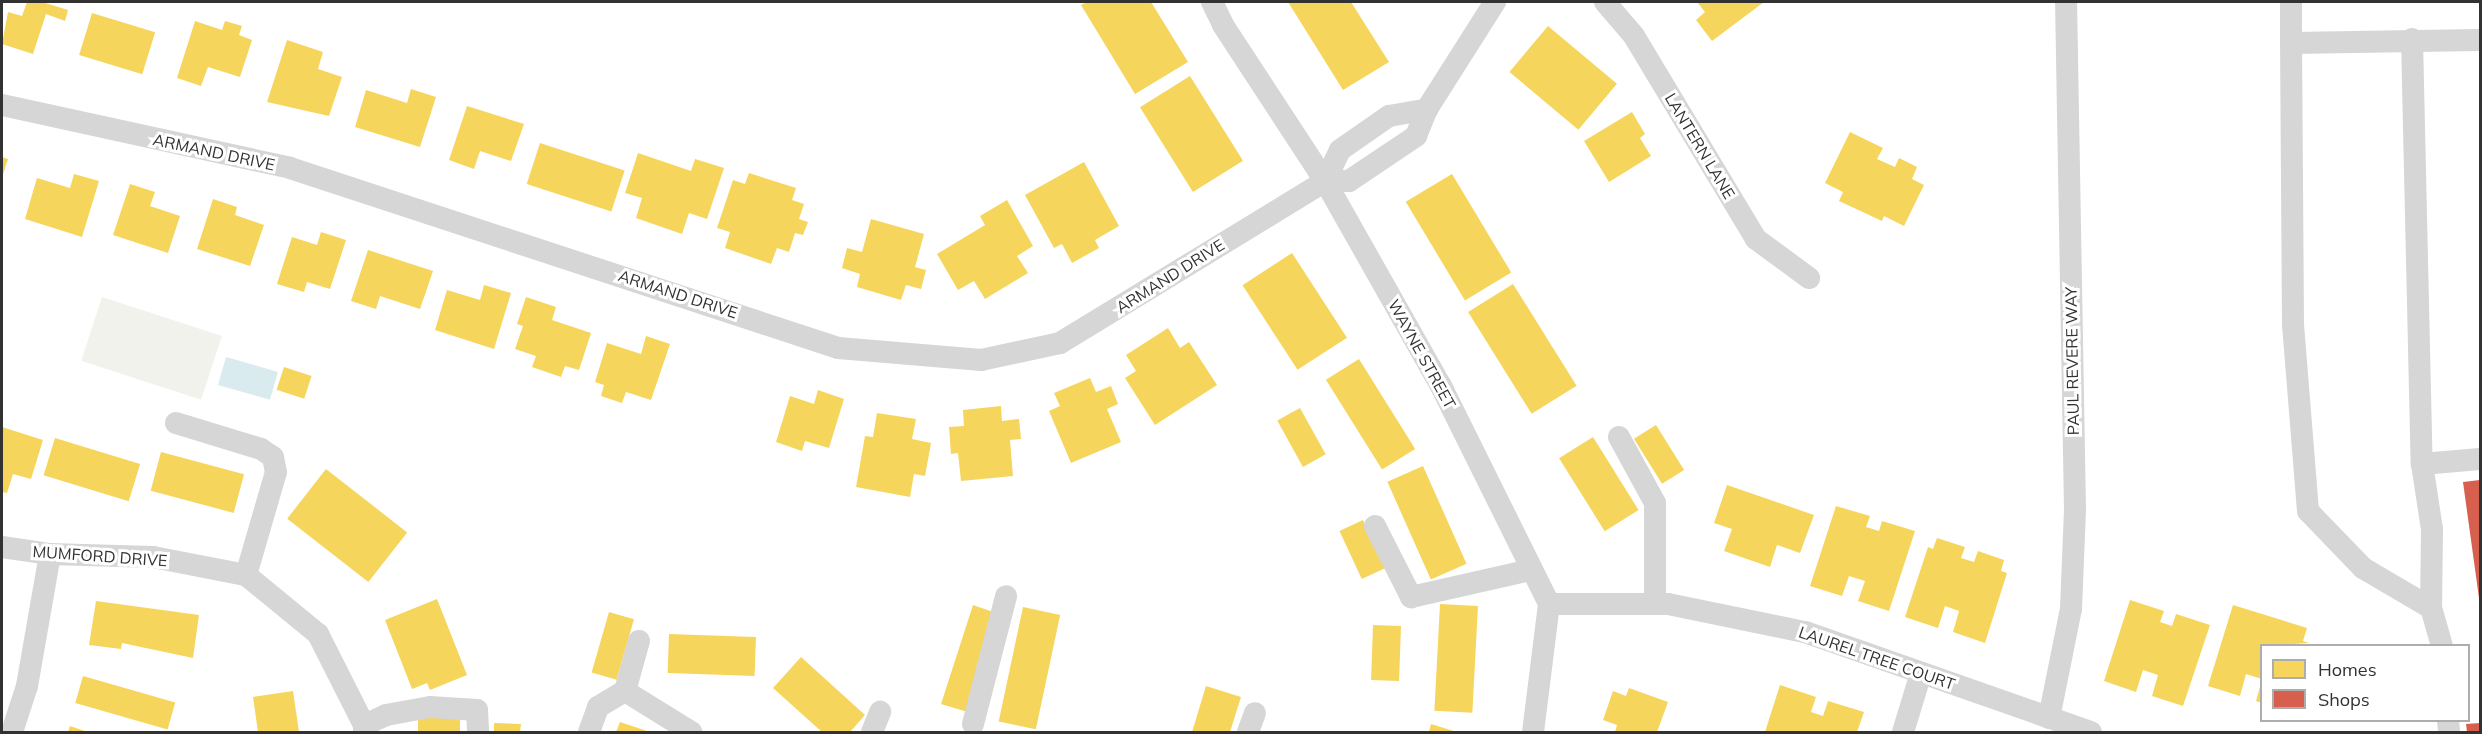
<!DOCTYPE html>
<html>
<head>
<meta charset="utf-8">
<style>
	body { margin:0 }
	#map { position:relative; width:2482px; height:734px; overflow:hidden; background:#fff; font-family:Mulish,sans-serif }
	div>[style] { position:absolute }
	.green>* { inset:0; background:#f1f2eb; transform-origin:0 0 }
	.water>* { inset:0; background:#d9ebef; transform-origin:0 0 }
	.homes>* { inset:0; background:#f6d55c; transform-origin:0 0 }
	.shops>* { inset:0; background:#d6604d }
	.minor>* { height:22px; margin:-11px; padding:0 11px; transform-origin:11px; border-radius:11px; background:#d6d6d6 }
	span { translate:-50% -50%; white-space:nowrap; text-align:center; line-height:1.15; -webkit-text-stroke:6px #fff; paint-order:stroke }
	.street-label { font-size:16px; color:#323232 }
	.frame { position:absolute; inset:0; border:3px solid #323232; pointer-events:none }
	.legend { position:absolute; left:2260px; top:644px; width:210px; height:78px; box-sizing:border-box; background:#fff; border:2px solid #adadad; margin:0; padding:8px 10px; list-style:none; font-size:18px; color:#323232 }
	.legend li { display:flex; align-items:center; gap:12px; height:30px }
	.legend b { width:30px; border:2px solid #adadad }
</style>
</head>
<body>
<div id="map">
	<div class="green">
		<div style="left:102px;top:297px;width:126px;height:67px;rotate:18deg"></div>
	</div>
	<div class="water">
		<div style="left:226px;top:357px;width:54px;height:29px;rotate:16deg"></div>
	</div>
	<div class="homes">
		<div style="clip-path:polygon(27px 2px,42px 2px,68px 10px,65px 21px,46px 14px,33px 54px,2px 44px,8px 12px,22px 16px)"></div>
		<div style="clip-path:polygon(1087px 2px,1151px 2px,1188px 62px,1135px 94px,1081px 5px)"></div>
		<div style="clip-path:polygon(1288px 2px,1351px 2px,1389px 62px,1343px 90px)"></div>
		<div style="clip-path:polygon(1697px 2px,1764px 2px,1712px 41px,1696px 20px,1705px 12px)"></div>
		<div style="left:92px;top:13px;width:66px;height:44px;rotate:17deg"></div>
		<div style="clip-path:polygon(195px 21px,222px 30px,225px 21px,242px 26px,239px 35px,252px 40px,240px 77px,208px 67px,201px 86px,177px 78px)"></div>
		<div style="left:1548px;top:26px;width:90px;height:60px;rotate:40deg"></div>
		<div style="clip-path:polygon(287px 40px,323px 52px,318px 69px,342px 77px,329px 116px,267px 102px)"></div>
		<div style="left:1190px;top:76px;width:100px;height:59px;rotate:58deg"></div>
		<div style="clip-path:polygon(411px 89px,436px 97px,420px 147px,355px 127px,366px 90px,407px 103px)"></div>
		<div style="clip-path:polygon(467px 106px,524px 124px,511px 161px,480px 151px,474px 169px,449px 160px)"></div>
		<div style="clip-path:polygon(1632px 112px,1645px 134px,1640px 138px,1651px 156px,1609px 182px,1584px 141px)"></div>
		<div style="clip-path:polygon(1850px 132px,1883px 148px,1877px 159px,1895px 167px,1899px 158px,1917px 167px,1912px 179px,1924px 185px,1904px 226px,1884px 216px,1882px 221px,1839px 201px,1843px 192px,1825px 183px)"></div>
		<div style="left:540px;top:143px;width:89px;height:43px;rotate:18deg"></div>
		<div style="clip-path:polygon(638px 153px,691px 171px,695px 159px,724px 168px,707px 219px,689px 213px,682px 234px,636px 218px,642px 198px,625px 193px)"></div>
		<div style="clip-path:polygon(2px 157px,8px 159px,2px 177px)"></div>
		<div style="clip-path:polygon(1084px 162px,1119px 226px,1095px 240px,1099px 248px,1072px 263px,1062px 244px,1054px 248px,1025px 195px)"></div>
		<div style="clip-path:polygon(749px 173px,796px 188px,792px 200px,804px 204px,799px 219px,808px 222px,803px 235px,795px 233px,789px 252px,777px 248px,771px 264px,725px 248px,730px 232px,717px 228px,733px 180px,745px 184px)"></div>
		<div style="clip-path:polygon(74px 174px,99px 181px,82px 237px,25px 219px,37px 178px,70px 188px)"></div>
		<div style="left:1452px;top:174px;width:115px;height:54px;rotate:59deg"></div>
		<div style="clip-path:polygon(130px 184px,155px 192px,150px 206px,180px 216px,168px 253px,113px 235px)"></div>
		<div style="clip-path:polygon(213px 199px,237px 207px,235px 215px,264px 225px,250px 266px,197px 249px)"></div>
		<div style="clip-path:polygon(1007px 200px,1033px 246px,1017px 256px,1028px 273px,985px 299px,974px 281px,958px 290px,937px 254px,985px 225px,980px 216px)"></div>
		<div style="clip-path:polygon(871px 219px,924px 234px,915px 267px,926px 270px,921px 289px,906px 285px,901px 300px,857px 287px,860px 274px,842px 268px,847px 248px,862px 252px)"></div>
		<div style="clip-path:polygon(321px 232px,346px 240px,330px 289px,307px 282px,304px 292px,277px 284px,292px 237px,317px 245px)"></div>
		<div style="clip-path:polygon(368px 250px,433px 271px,420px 309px,380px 296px,376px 309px,351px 301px)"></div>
		<div style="left:1292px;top:253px;width:101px;height:59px;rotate:57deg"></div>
		<div style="left:1513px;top:284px;width:120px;height:53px;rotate:58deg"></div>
		<div style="clip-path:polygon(484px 285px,511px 293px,494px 349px,435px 330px,447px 290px,480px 300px)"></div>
		<div style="clip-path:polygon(526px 297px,556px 307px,552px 320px,591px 333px,579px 370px,565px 366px,561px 377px,532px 367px,536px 356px,515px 349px,523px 326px,517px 324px)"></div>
		<div style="clip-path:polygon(1168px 328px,1180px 348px,1189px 342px,1217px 385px,1155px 425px,1125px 378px,1136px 371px,1126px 355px)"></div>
		<div style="clip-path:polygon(646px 336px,670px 344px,651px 400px,626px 392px,622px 403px,601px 396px,604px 385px,595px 382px,607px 343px,641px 354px)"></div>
		<div style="left:1359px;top:359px;width:106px;height:39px;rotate:58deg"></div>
		<div style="left:284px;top:367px;width:29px;height:24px;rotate:18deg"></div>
		<div style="clip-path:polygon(1090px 378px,1096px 392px,1111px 386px,1118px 404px,1107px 409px,1121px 442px,1071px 463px,1049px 411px,1060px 406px,1054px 393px)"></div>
		<div style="clip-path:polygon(818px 390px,844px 399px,829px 448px,805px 441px,802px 451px,776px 442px,790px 396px,814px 404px)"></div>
		<div style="clip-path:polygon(1001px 406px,1002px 421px,1019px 419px,1021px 439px,1010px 440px,1013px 476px,961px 481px,958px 453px,951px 454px,949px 427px,964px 426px,963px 410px)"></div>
		<div style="left:1300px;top:408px;width:53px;height:26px;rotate:61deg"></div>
		<div style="clip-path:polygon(877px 413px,916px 419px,912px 439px,931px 443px,925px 476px,914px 474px,910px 497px,856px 487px,865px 436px,873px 437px)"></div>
		<div style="left:1656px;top:425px;width:53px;height:26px;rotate:58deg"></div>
		<div style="clip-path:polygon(2px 427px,43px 440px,31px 479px,13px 474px,7px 493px,2px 492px)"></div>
		<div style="left:1593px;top:437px;width:86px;height:40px;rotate:58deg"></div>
		<div style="left:55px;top:438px;width:89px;height:39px;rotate:17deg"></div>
		<div style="left:161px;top:452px;width:86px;height:40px;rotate:15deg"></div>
		<div style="left:1423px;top:466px;width:107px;height:39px;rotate:66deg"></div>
		<div style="left:326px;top:469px;width:103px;height:63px;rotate:38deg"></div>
		<div style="clip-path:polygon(1727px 485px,1814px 515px,1800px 553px,1777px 545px,1770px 567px,1724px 551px,1732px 529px,1714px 523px)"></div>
		<div style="clip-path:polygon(1836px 506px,1870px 516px,1866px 527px,1879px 531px,1882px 521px,1915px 531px,1889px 611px,1858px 601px,1865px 581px,1849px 576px,1842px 596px,1810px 586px)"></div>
		<div style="left:1363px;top:520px;width:53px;height:26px;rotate:65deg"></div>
		<div style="clip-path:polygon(1937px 538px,1965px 547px,1961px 558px,1974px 562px,1978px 551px,2004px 560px,2001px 571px,2007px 573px,1985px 643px,1953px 632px,1959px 611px,1945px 606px,1938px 628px,1905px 617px,1928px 547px,1933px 549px)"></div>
		<div style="clip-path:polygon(437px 599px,467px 675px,430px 690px,427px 683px,412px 689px,385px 620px)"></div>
		<div style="clip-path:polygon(2130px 600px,2164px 611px,2160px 622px,2172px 626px,2176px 614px,2210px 625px,2183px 706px,2152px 696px,2158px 675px,2143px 670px,2136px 692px,2104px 681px)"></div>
		<div style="clip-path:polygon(96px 601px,199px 615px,193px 658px,122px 643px,121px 649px,89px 645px)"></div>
		<div style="left:1440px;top:604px;width:38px;height:107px;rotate:3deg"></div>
		<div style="clip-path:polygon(973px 605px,996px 613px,971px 713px,941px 704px)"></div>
		<div style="clip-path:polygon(2233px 605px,2307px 628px,2303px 641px,2309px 643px,2262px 646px,2262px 679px,2246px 674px,2240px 696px,2208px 686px)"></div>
		<div style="left:1023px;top:607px;width:38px;height:117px;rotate:12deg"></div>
		<div style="left:609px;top:612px;width:26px;height:63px;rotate:16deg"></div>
		<div style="left:1373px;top:625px;width:28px;height:55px;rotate:2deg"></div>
		<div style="left:669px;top:634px;width:87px;height:39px;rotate:2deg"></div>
		<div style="clip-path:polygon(801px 657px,865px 715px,850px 732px,822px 732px,773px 688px)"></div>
		<div style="left:83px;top:676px;width:96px;height:28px;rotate:16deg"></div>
		<div style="clip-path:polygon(2261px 683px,2262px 683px,2262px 703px,2256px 701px)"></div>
		<div style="clip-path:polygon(1780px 685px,1816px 697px,1811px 712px,1823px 716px,1828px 701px,1864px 712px,1857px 732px,1765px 732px)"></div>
		<div style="clip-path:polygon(1206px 686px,1241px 697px,1230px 732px,1192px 732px)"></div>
		<div style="clip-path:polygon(1629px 688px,1668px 702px,1657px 732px,1615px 732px,1617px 725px,1603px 720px,1613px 691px,1626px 696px)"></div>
		<div style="clip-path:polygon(293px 691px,299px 732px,258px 732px,253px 697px)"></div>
		<div style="left:460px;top:714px;width:18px;height:42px;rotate:90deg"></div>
		<div style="clip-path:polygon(620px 722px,650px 732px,616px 732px)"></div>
		<div style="clip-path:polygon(494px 723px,521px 724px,520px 732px,494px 732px)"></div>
		<div style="clip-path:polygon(1431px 724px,1457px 732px,1429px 732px)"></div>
		<div style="clip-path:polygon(70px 726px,88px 732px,68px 732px)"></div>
	</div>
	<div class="shops">
		<div style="clip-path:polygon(2480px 480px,2480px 598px,2479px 598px,2463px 482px)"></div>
		<div style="clip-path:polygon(2480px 723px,2480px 732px,2467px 732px,2466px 724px)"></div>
	</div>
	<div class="minor">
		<div style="left:1212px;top:2px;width:25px;rotate:64deg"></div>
		<div style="left:1223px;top:25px;width:186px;rotate:56.8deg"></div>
		<div style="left:1325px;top:181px;width:233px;rotate:60.5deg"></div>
		<div style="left:1440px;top:384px;width:246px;rotate:63.6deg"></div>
		<div style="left:1549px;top:604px;width:129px;rotate:97.1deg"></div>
		<div style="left:1605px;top:2px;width:45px;rotate:49.5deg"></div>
		<div style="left:1634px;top:36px;width:237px;rotate:59deg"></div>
		<div style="left:1756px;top:239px;width:66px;rotate:36.3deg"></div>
		<div style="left:2291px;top:2px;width:41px;rotate:90deg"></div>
		<div style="left:2412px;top:39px;width:425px;rotate:88.7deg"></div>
		<div style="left:2422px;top:464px;width:66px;rotate:81.3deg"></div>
		<div style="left:2432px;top:529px;width:79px;rotate:90.7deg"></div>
		<div style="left:2px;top:105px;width:295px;rotate:12.3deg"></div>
		<div style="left:290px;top:168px;width:577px;rotate:18.18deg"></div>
		<div style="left:838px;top:348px;width:144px;rotate:4.8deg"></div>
		<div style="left:981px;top:360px;width:81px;rotate:-12.1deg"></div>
		<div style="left:1060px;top:343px;width:311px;rotate:-31.4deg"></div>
		<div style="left:1325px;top:181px;width:24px"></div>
		<div style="left:1349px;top:181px;width:81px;rotate:-33.9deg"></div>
		<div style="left:1416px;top:136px;width:29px;rotate:-68deg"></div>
		<div style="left:1427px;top:109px;width:127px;rotate:-57.6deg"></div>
		<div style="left:1325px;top:181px;width:34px;rotate:-64deg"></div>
		<div style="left:1340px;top:150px;width:60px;rotate:-34.8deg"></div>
		<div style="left:1389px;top:116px;width:39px;rotate:-10deg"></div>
		<div style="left:176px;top:423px;width:89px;rotate:17deg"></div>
		<div style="left:261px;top:449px;width:14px;rotate:34deg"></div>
		<div style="left:273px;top:457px;width:15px;rotate:79deg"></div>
		<div style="left:276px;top:472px;width:107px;rotate:106.2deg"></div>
		<div style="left:1619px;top:437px;width:75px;rotate:61.4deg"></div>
		<div style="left:1655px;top:503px;width:101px;rotate:90deg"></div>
		<div style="left:2422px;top:464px;width:58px;rotate:-4.9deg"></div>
		<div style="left:1375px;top:526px;width:80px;rotate:63.1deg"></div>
		<div style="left:1411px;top:597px;width:123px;rotate:-12.7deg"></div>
		<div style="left:2px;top:547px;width:49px;rotate:8.3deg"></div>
		<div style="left:50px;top:554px;width:103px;rotate:1.7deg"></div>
		<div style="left:153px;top:557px;width:95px;rotate:11deg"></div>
		<div style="left:246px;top:575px;width:93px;rotate:39.3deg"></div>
		<div style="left:318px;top:634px;width:102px;rotate:63.2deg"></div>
		<div style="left:364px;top:725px;width:7px;rotate:90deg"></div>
		<div style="left:1549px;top:604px;width:119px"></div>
		<div style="left:1668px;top:604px;width:140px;rotate:11.6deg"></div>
		<div style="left:1805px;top:632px;width:303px;rotate:19.3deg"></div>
		<div style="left:2442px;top:646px;width:40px;rotate:-106deg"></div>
		<div style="left:2431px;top:608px;width:79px;rotate:-149.5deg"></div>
		<div style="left:2363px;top:568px;width:79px;rotate:-134deg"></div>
		<div style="left:2308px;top:511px;width:187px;rotate:-94.6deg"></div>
		<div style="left:2293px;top:325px;width:282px;rotate:-90.4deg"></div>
		<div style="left:2291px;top:43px;width:189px;rotate:-0.9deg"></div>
		<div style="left:625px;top:691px;width:52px;rotate:-74.4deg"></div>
		<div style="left:2049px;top:718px;width:111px;rotate:-78.6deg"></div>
		<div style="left:2071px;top:609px;width:99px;rotate:-87.7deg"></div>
		<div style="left:2075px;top:510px;width:508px;rotate:-91.01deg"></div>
		<div style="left:2448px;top:720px;width:12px;rotate:85deg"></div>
		<div style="left:973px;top:724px;width:132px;rotate:-75.5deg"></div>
		<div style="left:364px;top:725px;width:24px;rotate:-24deg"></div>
		<div style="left:386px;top:715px;width:45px;rotate:-10.3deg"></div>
		<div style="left:430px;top:707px;width:47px;rotate:3.7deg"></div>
		<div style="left:477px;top:710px;width:22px;rotate:87deg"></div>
		<div style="left:12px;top:732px;width:48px;rotate:-71.9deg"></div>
		<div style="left:27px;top:686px;width:134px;rotate:-80.1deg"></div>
		<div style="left:589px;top:732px;width:27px;rotate:-70deg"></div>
		<div style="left:598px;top:707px;width:31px;rotate:-31deg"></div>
		<div style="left:625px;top:691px;width:78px;rotate:31.8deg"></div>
		<div style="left:872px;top:732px;width:22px;rotate:-68deg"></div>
		<div style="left:1248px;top:732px;width:20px;rotate:-70deg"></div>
		<div style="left:1903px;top:732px;width:62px;rotate:-73deg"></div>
	</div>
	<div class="street-label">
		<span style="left:1700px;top:146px;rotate:59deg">LANTERN LANE</span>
		<span style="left:214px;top:152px;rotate:12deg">ARMAND DRIVE</span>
		<span style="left:1170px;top:276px;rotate:-32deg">ARMAND DRIVE</span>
		<span style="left:678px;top:294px;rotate:18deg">ARMAND DRIVE</span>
		<span style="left:1422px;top:354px;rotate:61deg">WAYNE STREET</span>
		<span style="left:2072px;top:361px;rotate:-91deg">PAUL REVERE WAY</span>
		<span style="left:100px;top:556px;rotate:4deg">MUMFORD DRIVE</span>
		<span style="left:1877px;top:658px;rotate:19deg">LAUREL TREE COURT</span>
	</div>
	<div class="frame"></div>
	<ul class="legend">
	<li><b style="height:16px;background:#f6d55c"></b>Homes</li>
	<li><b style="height:16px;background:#d6604d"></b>Shops</li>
	</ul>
</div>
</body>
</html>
